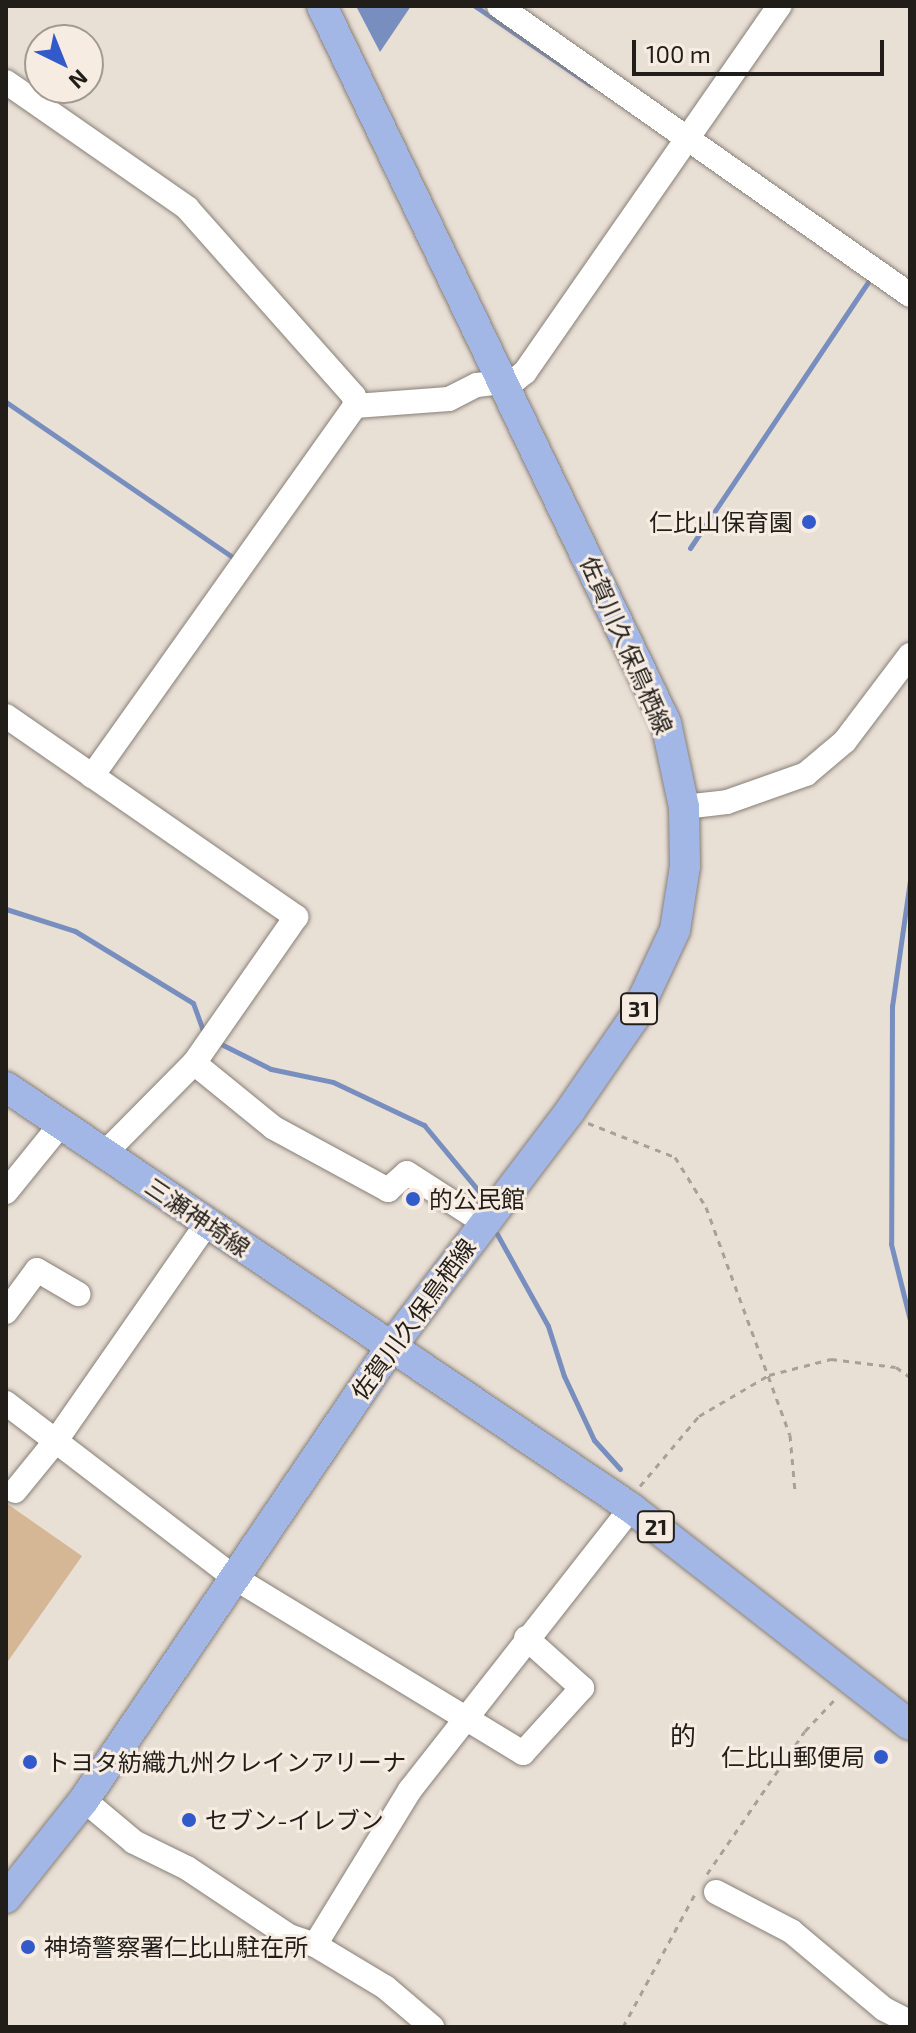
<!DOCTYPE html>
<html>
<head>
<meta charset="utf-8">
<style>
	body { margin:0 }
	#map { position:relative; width:916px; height:2033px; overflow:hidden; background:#e8dfd5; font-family:"Exo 2","Noto Sans JP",sans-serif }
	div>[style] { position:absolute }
	.green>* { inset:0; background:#d5b796 }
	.water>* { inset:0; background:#788ebe }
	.stream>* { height:5px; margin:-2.5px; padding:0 2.5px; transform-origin:2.5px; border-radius:2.5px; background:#788ebe }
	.path>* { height:3px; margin-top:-1.5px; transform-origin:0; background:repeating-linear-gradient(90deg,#a9a199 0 6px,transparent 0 12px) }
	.roads { filter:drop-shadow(0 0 2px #877f76) drop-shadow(0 0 2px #877f76) }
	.minor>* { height:24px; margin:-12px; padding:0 12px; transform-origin:12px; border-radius:12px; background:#fff }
	.major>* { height:30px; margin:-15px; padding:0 15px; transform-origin:15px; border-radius:15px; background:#a3b7e7 }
	.dots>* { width:22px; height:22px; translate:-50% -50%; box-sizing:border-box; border:4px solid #f6ece2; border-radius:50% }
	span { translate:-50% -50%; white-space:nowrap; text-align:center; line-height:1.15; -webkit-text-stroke:6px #f6ece2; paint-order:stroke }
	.shield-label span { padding:2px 6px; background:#f6ece2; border:2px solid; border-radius:6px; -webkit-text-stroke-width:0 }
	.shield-label { font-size:22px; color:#211e1a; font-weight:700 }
	.poi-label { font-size:24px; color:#211e1a }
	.right { translate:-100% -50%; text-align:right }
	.left { translate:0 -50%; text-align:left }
	.street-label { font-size:24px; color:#211e1a }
	.neighbourhood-label { font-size:26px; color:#211e1a }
	.frame { position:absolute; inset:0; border:8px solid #211e1a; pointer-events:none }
	.north { position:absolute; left:24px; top:24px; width:80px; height:80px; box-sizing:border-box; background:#f6ece2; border:2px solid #a19a92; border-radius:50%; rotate:137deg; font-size:22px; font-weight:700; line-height:32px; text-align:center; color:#211e1a }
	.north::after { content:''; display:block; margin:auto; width:28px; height:36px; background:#335aca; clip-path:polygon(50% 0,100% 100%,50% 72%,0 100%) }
	.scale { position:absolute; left:632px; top:40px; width:252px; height:36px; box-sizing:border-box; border:4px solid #211e1a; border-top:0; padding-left:10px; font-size:24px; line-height:28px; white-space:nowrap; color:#211e1a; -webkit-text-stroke:6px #f6ece2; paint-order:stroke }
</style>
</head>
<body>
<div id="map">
	<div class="green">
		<div style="clip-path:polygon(6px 1503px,82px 1556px,6px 1664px)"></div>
	</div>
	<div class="water">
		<div style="clip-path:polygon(356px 6px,411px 6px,380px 52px)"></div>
	</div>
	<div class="stream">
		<div style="left:475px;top:6px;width:140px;rotate:34.3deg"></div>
		<div style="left:6px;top:402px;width:278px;rotate:34.4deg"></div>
		<div style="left:690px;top:548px;width:324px;rotate:-56.2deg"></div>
		<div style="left:910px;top:880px;width:127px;rotate:98.1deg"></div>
		<div style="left:892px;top:1006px;width:238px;rotate:90.2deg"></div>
		<div style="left:891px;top:1244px;width:78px;rotate:76deg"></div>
		<div style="left:6px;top:909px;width:72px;rotate:17.7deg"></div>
		<div style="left:75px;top:931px;width:138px;rotate:31.4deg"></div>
		<div style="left:193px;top:1003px;width:32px;rotate:70deg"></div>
		<div style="left:219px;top:1043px;width:58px;rotate:26.6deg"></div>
		<div style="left:271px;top:1069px;width:63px;rotate:11.8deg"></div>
		<div style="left:333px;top:1082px;width:101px;rotate:25.3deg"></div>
		<div style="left:424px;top:1125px;width:92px;rotate:50.3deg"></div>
		<div style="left:497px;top:1234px;width:105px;rotate:61deg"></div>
		<div style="left:548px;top:1326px;width:52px;rotate:72.3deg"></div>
		<div style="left:564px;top:1376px;width:71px;rotate:64.9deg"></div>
		<div style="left:594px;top:1440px;width:39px;rotate:48deg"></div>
	</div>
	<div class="path">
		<div style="left:588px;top:1123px;width:93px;rotate:21.3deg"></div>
		<div style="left:675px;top:1157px;width:59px;rotate:58.2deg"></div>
		<div style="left:706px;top:1207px;width:243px;rotate:69.8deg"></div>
		<div style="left:790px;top:1435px;width:56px;rotate:84.9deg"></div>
		<div style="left:640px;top:1486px;width:92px;rotate:-49.9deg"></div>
		<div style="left:699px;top:1416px;width:81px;rotate:-30.4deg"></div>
		<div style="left:769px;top:1375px;width:64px;rotate:-14.5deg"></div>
		<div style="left:831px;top:1359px;width:65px;rotate:7deg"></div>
		<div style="left:896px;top:1367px;width:17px;rotate:36deg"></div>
		<div style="left:707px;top:1874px;width:173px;rotate:-55.6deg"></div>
		<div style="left:805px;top:1731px;width:47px;rotate:-46.7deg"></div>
		<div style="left:623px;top:2027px;width:151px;rotate:-61.6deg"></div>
	</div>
	<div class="roads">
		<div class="minor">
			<div style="left:499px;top:6px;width:502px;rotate:35.11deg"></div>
			<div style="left:6px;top:82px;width:221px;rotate:34.8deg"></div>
			<div style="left:187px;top:208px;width:251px;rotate:48.4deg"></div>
			<div style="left:354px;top:396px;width:10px;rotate:84deg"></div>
			<div style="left:355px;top:406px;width:454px;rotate:125.4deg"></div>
			<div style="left:355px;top:406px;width:94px;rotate:-4.3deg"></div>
			<div style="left:449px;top:399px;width:31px;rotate:-27deg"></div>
			<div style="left:477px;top:385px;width:38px;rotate:-7deg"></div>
			<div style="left:515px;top:380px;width:13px;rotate:-39deg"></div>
			<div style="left:525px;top:372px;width:446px;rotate:-55.2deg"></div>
			<div style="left:6px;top:716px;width:353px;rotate:34.7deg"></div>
			<div style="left:296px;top:917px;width:178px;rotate:124.9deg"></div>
			<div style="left:194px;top:1063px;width:128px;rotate:134.7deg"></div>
			<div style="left:684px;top:807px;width:43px;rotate:-6.6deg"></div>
			<div style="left:727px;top:802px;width:84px;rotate:-19.5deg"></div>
			<div style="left:806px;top:774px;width:51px;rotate:-40.2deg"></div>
			<div style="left:845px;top:741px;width:108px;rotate:-52.9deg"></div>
			<div style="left:194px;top:1063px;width:103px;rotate:39.1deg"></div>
			<div style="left:274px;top:1128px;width:130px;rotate:28.5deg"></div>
			<div style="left:388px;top:1190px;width:25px;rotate:-42deg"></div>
			<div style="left:407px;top:1173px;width:90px;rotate:32.8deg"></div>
			<div style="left:6px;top:1192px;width:87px;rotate:-51deg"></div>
			<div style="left:6px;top:1312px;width:52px;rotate:-53.6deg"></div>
			<div style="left:37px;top:1270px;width:48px;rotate:30.3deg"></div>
			<div style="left:6px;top:1403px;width:288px;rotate:37.4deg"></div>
			<div style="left:235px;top:1578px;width:337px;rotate:31.3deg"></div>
			<div style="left:523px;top:1753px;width:88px;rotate:-47.8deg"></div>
			<div style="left:582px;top:1688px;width:75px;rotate:-138.2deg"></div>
			<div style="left:15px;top:1491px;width:63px;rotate:-50.8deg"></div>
			<div style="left:55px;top:1442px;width:267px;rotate:-55.2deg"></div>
			<div style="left:84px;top:1800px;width:65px;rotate:40deg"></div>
			<div style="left:134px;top:1842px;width:59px;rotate:26.1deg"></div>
			<div style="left:187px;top:1868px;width:123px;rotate:33.7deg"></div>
			<div style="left:289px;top:1936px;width:28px;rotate:19deg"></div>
			<div style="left:315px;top:1945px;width:82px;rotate:31deg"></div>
			<div style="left:385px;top:1987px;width:62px;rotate:40.4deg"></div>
			<div style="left:716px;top:1892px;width:85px;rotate:27.5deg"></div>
			<div style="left:791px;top:1931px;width:121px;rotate:40deg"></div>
			<div style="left:884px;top:2009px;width:29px;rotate:27deg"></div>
			<div style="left:315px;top:1945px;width:182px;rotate:-58.5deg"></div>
			<div style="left:410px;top:1790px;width:358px;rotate:-51.9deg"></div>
		</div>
		<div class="major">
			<div style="left:6px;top:1087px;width:754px;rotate:33.96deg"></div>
			<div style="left:631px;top:1508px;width:353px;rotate:37.9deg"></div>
			<div style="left:6px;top:1898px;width:125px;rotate:-51.5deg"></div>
			<div style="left:84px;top:1800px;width:547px;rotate:-55.87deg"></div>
			<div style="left:391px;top:1347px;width:296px;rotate:-52.8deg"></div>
			<div style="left:570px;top:1111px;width:113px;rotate:-55.5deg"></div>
			<div style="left:634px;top:1018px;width:97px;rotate:-65deg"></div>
			<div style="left:675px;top:930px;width:65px;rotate:-81.1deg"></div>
			<div style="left:685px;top:866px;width:59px;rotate:-91deg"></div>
			<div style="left:684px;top:807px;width:86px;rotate:-102.1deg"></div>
			<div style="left:666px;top:723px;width:795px;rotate:-115.63deg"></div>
		</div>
	</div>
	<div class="dots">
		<div style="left:809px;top:522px;background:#335aca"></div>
		<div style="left:413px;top:1199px;background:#335aca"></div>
		<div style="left:881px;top:1757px;background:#335aca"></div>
		<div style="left:30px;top:1762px;background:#335aca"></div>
		<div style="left:189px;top:1820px;background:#335aca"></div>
		<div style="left:28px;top:1947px;background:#335aca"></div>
	</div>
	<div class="shield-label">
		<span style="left:639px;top:1009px">31</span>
		<span style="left:656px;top:1527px">21</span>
	</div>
	<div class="poi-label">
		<span class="right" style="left:793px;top:522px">仁比山保育園</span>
		<span class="left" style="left:429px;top:1199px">的公民館</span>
		<span class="right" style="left:865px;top:1757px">仁比山郵便局</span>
		<span class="left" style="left:46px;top:1762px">トヨタ紡織九州クレインアリーナ</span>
		<span class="left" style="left:205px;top:1820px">セブン-イレブン</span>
		<span class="left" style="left:44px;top:1947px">神埼警察署仁比山駐在所</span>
	</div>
	<div class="street-label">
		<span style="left:627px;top:645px;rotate:66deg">佐賀川久保鳥栖線</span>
		<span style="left:198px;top:1217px;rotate:34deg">三瀬神埼線</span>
		<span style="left:413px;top:1319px;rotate:-54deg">佐賀川久保鳥栖線</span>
	</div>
	<div class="neighbourhood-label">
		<span style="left:683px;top:1735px">的</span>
	</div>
	<div class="frame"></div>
	<div class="north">N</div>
	<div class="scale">100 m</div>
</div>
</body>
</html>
